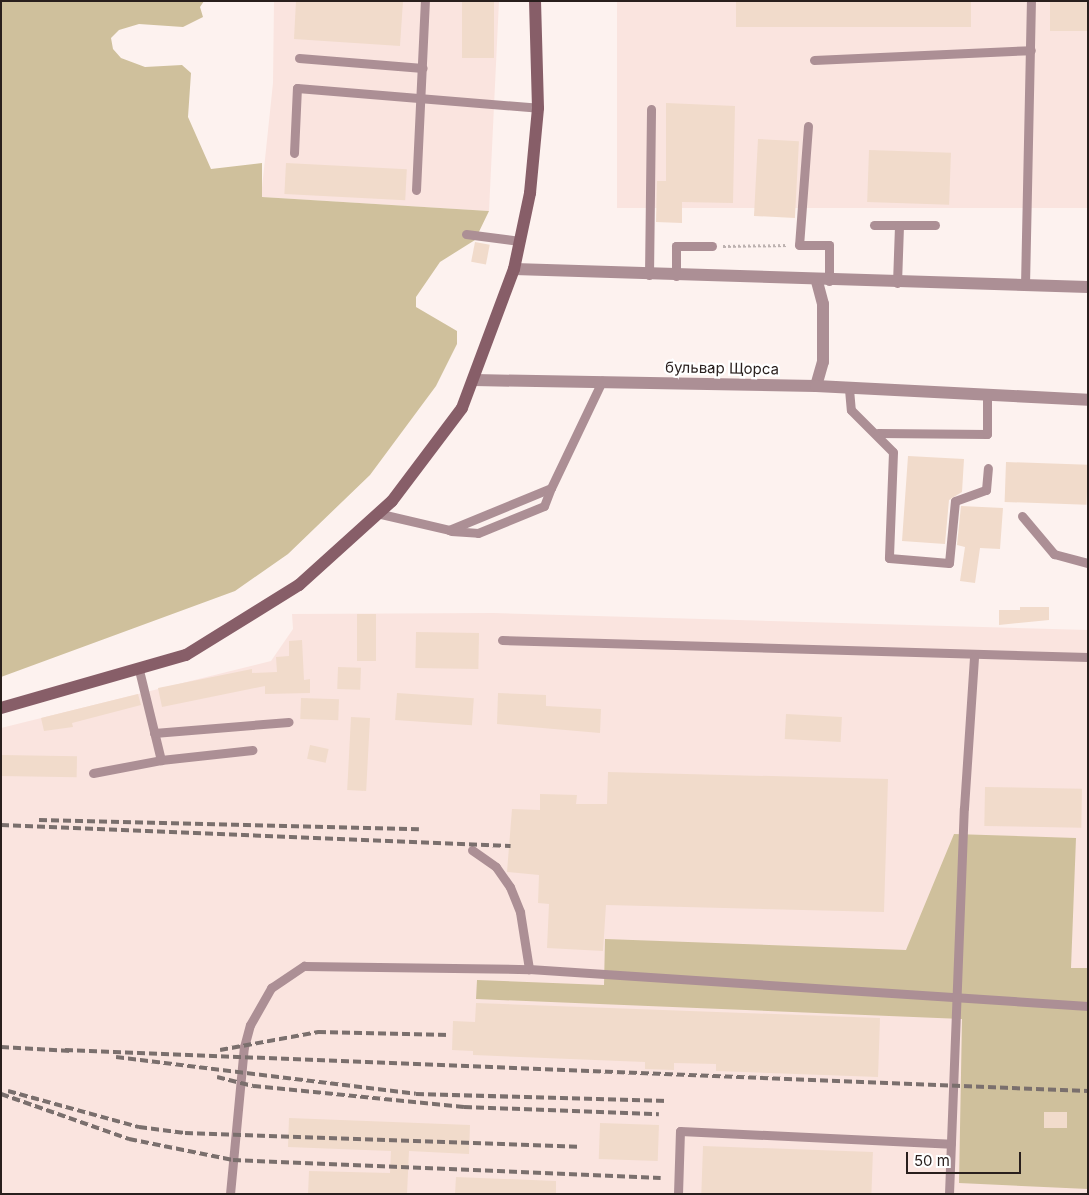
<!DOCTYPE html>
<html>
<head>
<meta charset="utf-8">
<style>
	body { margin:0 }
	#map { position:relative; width:1089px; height:1195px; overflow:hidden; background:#fdf2ef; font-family:Inter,sans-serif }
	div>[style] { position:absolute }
	.built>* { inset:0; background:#fae4df; transform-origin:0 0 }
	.green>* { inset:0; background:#cfc09c }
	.building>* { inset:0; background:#f1dbcb; transform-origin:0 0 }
	.path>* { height:2.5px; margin-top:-1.25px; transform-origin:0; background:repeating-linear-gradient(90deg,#bdb2b0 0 2.5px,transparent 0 5px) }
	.service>* { height:9px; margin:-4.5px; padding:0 4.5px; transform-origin:4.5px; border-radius:4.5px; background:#ac8f95 }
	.minor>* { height:12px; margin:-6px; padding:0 6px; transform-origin:6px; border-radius:6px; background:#ac8f95 }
	.tertiary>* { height:12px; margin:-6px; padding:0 6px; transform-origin:6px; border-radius:6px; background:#ac8f95 }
	.secondary>* { height:12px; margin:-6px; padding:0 6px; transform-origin:6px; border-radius:6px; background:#875e68 }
	.rail>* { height:4px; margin-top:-2px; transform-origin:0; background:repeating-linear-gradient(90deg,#7a6f6d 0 8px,transparent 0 12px) }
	span { translate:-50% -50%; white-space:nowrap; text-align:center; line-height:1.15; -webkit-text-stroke:4.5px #fff; paint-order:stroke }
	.street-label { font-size:15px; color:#291f1d }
	.frame { position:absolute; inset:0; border:2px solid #291f1d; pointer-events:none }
	.scale { position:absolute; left:906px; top:1152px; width:115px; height:22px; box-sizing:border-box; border:2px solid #291f1d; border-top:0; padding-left:6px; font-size:15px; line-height:18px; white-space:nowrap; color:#291f1d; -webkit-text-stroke:4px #fff; paint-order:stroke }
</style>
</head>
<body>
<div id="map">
	<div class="built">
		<div style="clip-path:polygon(274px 1px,499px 1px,489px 211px,261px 197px,273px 83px)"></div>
		<div style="left:617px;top:1px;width:471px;height:207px"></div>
		<div style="clip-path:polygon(494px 613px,1088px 630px,1088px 1194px,1px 1194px,1px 728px,271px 661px,293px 629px,292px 614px)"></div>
	</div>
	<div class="green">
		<div style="clip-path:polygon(1px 1px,204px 1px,200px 7px,203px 17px,183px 27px,139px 24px,119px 30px,111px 38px,113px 49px,121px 58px,145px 67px,182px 65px,191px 73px,188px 117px,211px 169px,262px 163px,262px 197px,489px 211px,475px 240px,440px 262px,416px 297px,416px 307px,457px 331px,457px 344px,436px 386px,370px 475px,288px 554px,235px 591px,1px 677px)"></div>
		<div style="clip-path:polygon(954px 834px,1076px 838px,1071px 968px,1088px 968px,1088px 1189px,959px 1183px,962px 1019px,476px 999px,477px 980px,604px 985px,605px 939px,906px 950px)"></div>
	</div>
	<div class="building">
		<div style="clip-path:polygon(296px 1px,403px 1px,400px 46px,294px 39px)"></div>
		<div style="left:462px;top:1px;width:32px;height:57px"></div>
		<div style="left:736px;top:1px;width:235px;height:26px"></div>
		<div style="left:1050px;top:1px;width:38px;height:30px"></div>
		<div style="clip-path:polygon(666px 103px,735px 106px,733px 203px,682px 202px,682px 223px,656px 222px,657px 181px,666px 181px)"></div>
		<div style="left:758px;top:139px;width:41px;height:77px;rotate:3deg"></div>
		<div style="left:869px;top:150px;width:82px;height:52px;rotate:2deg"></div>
		<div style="left:286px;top:163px;width:121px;height:31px;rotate:3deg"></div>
		<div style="left:475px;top:242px;width:15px;height:20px;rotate:11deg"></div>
		<div style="clip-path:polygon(908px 456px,964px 459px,962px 492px,949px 500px,945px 544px,902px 541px)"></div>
		<div style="left:1006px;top:462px;width:82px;height:40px;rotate:2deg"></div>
		<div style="clip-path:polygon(961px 506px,1003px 508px,1000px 549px,980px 548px,975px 583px,960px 581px,965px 547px,957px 545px)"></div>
		<div style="clip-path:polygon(1020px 607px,1049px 607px,1049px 620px,999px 625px,999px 610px,1020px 610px)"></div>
		<div style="left:357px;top:614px;width:19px;height:47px"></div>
		<div style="left:416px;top:632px;width:63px;height:36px;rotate:1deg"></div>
		<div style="clip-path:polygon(302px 640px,304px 680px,310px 679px,310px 693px,265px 694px,265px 686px,162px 707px,158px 688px,252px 669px,252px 673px,277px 672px,276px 657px,289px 656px,289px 641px)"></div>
		<div style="left:338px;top:667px;width:23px;height:22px;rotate:2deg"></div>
		<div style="left:397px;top:693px;width:77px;height:27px;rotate:4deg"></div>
		<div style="clip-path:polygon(498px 693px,546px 695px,546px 706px,601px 709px,600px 733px,497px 724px)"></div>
		<div style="clip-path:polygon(138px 694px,141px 705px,72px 723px,73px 727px,44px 731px,41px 718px)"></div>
		<div style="left:301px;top:698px;width:38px;height:21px;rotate:2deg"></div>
		<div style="left:786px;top:714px;width:56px;height:25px;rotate:3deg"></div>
		<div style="left:351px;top:717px;width:19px;height:73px;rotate:3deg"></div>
		<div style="left:310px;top:745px;width:19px;height:14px;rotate:12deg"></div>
		<div style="left:1px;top:755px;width:76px;height:21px;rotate:1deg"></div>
		<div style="clip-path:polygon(608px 772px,888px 779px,884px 912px,606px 905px,603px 951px,547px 948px,549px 904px,538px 903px,539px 875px,507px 872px,512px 809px,540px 810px,540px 794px,577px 795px,576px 804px,607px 804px)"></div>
		<div style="left:985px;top:787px;width:97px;height:39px;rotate:1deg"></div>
		<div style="clip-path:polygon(476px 1003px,880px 1018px,878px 1077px,716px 1071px,716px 1064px,674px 1063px,674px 1070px,645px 1069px,645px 1062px,473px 1055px,473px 1051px,452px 1050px,453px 1021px,475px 1022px)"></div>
		<div style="left:1044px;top:1112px;width:23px;height:16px"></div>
		<div style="clip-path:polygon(289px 1118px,470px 1125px,469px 1154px,409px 1151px,407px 1194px,308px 1194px,309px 1171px,390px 1173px,391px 1151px,288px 1147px)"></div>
		<div style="left:600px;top:1123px;width:59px;height:36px;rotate:2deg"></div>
		<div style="left:703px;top:1146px;width:170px;height:48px;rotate:2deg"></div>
		<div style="clip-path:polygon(456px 1177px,556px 1181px,556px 1194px,455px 1194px)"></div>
	</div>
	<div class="path">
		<div style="left:723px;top:246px;width:65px;rotate:-0.9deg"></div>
	</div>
	<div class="service">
		<div style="left:299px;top:58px;width:124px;rotate:4.6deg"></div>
		<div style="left:814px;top:60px;width:217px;rotate:-2.6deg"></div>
		<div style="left:808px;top:126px;width:119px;rotate:94.3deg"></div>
		<div style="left:799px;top:245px;width:30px"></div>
		<div style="left:829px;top:245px;width:36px;rotate:90deg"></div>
		<div style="left:294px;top:153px;width:65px;rotate:-87.4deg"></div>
		<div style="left:297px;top:88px;width:242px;rotate:4.7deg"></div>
		<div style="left:416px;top:190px;width:189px;rotate:-87.3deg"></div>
		<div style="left:874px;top:225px;width:61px"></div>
		<div style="left:466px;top:234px;width:54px;rotate:7.4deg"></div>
		<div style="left:649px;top:275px;width:166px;rotate:-89.3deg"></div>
		<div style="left:676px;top:276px;width:30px;rotate:-90deg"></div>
		<div style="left:676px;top:246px;width:36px"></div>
		<div style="left:897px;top:283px;width:58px;rotate:-88deg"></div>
		<div style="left:1025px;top:285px;width:284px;rotate:-88.8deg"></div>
		<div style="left:849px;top:389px;width:21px;rotate:85deg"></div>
		<div style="left:851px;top:410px;width:59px;rotate:45deg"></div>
		<div style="left:893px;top:452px;width:106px;rotate:92.2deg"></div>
		<div style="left:889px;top:558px;width:60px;rotate:4.8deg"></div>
		<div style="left:949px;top:563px;width:62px;rotate:-84.5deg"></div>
		<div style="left:955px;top:501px;width:33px;rotate:-20deg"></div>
		<div style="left:986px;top:490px;width:22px;rotate:-85deg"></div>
		<div style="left:878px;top:433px;width:109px;rotate:0.5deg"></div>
		<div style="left:987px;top:434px;width:38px;rotate:-90deg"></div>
		<div style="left:381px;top:514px;width:70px;rotate:13.2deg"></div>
		<div style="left:449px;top:530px;width:110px;rotate:-22.4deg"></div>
		<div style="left:551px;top:488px;width:119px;rotate:-64.5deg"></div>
		<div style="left:1022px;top:516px;width:50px;rotate:49.9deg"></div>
		<div style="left:1054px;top:554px;width:35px;rotate:15deg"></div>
		<div style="left:451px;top:531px;width:27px;rotate:4deg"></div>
		<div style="left:478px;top:533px;width:71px;rotate:-22.2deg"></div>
		<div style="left:544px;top:506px;width:19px;rotate:-69deg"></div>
		<div style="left:502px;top:640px;width:586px;rotate:1.66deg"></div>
		<div style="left:139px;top:670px;width:93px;rotate:76.3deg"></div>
		<div style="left:161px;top:760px;width:92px;rotate:-6.3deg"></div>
		<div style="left:154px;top:733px;width:135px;rotate:-4.7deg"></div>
		<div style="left:93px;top:773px;width:69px;rotate:-10.8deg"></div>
		<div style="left:472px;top:850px;width:29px;rotate:35deg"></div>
		<div style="left:496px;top:867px;width:24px;rotate:55deg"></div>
		<div style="left:510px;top:887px;width:27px;rotate:68deg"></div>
		<div style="left:520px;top:912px;width:58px;rotate:81deg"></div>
		<div style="left:230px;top:1194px;width:148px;rotate:-84.6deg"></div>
		<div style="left:244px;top:1047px;width:23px;rotate:-75deg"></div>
		<div style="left:250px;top:1025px;width:43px;rotate:-60.4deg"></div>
		<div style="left:271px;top:988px;width:40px;rotate:-34deg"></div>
		<div style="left:304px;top:966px;width:225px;rotate:0.8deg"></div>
		<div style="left:529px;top:969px;width:560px;rotate:3.79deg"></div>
		<div style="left:678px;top:1194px;width:63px;rotate:-88.2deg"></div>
		<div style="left:680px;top:1131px;width:271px;rotate:2.7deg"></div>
		<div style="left:949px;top:1194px;width:386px;rotate:-87.8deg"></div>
		<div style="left:964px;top:808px;width:151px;rotate:-86.2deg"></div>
	</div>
	<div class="minor">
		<div style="left:816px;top:386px;width:25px;rotate:-74deg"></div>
		<div style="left:823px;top:362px;width:58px;rotate:-90deg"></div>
		<div style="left:823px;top:304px;width:24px;rotate:-105deg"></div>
	</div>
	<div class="tertiary">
		<div style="left:514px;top:269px;width:574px;rotate:1.8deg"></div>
		<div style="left:474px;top:380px;width:342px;rotate:1deg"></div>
		<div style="left:816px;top:386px;width:272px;rotate:2.9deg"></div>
	</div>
	<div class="secondary">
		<div style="left:1px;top:708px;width:192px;rotate:-16deg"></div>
		<div style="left:186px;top:655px;width:133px;rotate:-31.8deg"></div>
		<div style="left:299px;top:585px;width:125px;rotate:-42.1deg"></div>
		<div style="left:392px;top:501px;width:116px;rotate:-53deg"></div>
		<div style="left:462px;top:408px;width:148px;rotate:-69.5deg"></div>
		<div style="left:514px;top:269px;width:78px;rotate:-78.1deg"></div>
		<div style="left:530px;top:193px;width:85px;rotate:-84.6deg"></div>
		<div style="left:538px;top:108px;width:107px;rotate:-91.6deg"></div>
	</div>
	<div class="rail">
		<div style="left:39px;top:820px;width:380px;rotate:1.4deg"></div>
		<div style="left:1px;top:825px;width:510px;rotate:2.36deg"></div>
		<div style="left:1px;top:1047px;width:70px;rotate:3.3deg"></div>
		<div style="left:65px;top:1050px;width:1024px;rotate:2.3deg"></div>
		<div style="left:220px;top:1050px;width:100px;rotate:-10.4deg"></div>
		<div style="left:318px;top:1032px;width:132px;rotate:1.3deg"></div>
		<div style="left:116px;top:1057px;width:302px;rotate:7deg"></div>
		<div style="left:416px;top:1094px;width:252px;rotate:1.6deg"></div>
		<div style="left:217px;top:1077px;width:37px;rotate:14deg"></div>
		<div style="left:253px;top:1086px;width:212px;rotate:5.7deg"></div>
		<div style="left:464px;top:1107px;width:195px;rotate:2.1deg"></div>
		<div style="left:8px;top:1091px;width:136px;rotate:15.4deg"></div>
		<div style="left:139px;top:1127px;width:46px;rotate:7.4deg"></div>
		<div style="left:185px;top:1133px;width:393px;rotate:2deg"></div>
		<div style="left:1px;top:1094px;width:136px;rotate:19.4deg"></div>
		<div style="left:129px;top:1139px;width:106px;rotate:11.4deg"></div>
		<div style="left:233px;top:1160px;width:428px;rotate:2.4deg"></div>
	</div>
	<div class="street-label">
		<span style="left:722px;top:368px;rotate:1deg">бульвар Щорса</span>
	</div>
	<div class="frame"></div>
	<div class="scale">50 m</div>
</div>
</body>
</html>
